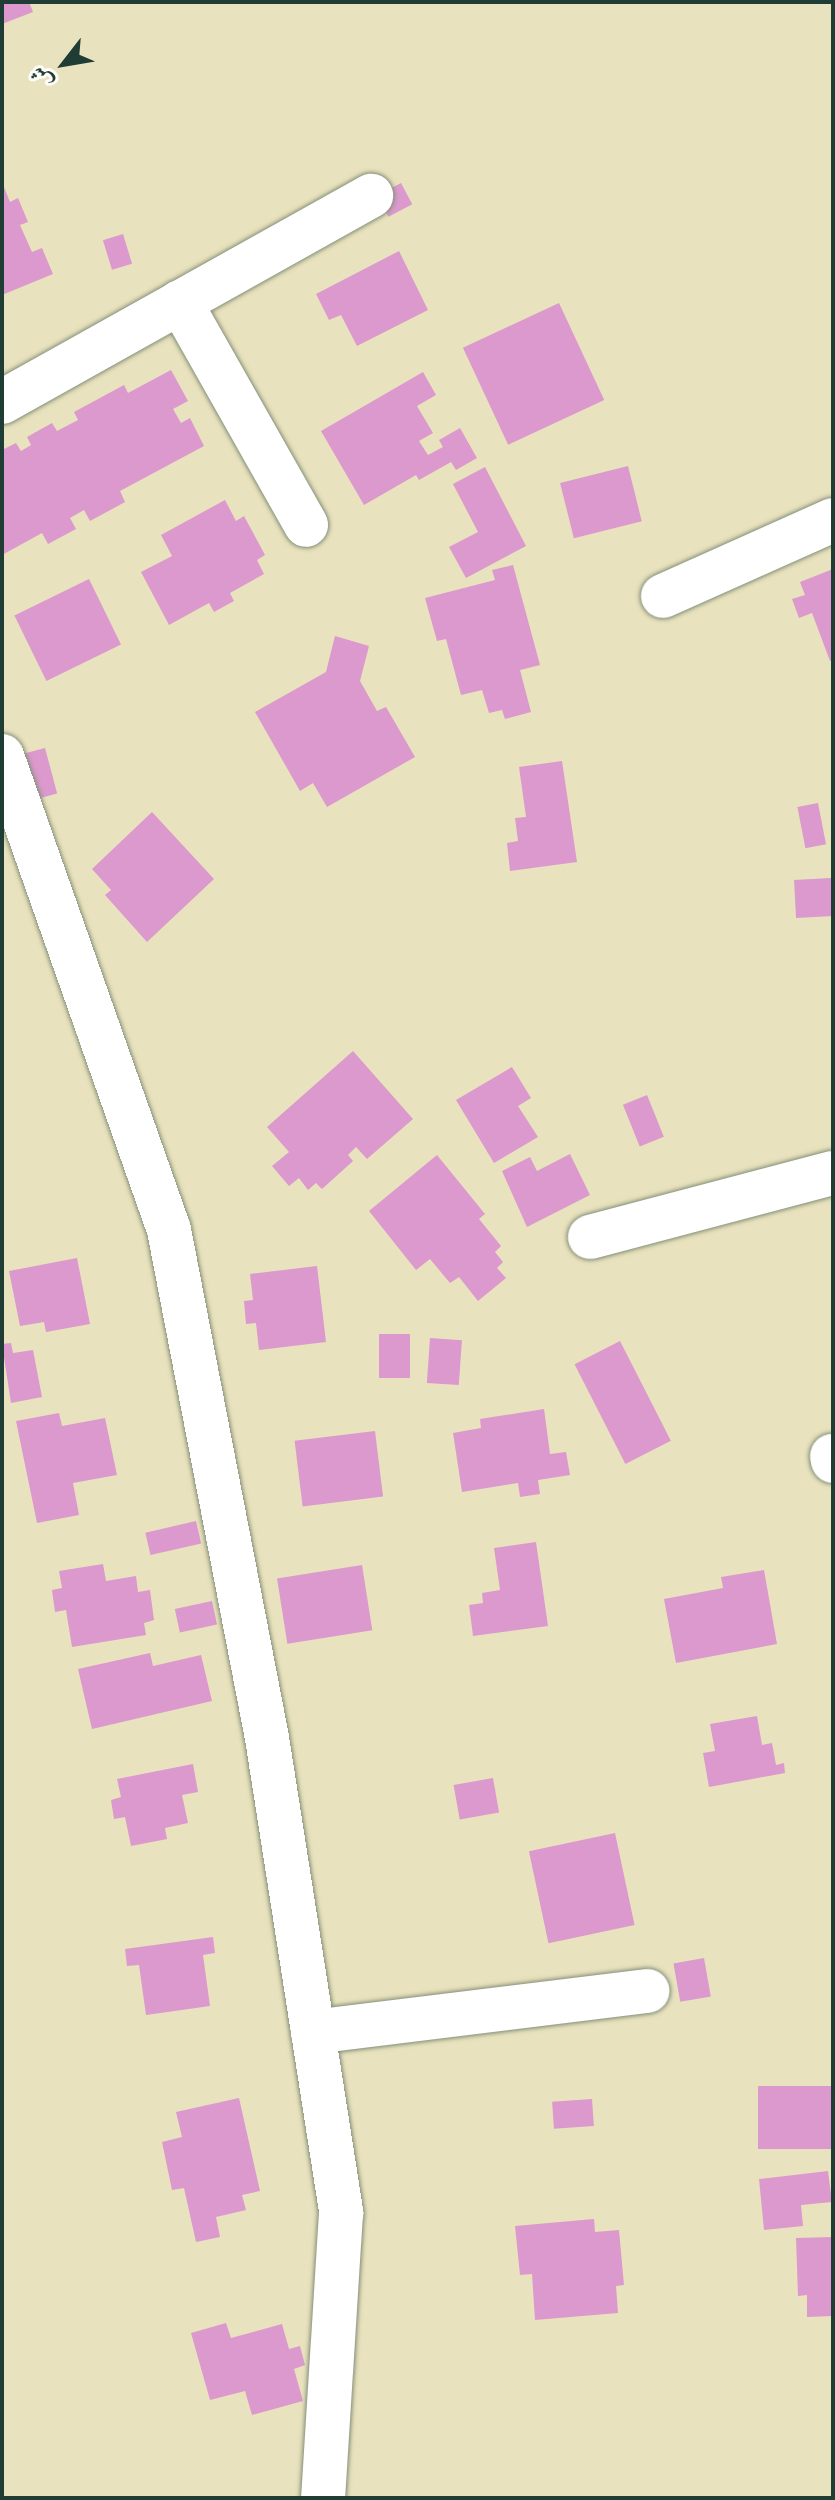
<!DOCTYPE html>
<html>
<head>
<meta charset="utf-8">
<style>
	body { margin:0 }
	#map { position:relative; width:835px; height:2500px; overflow:hidden; background:#e9e2be; font-family:"Sorts Mill Goudy",Amiri,serif }
	div>[style] { position:absolute }
	.building>* { inset:0; background:#db99cd; transform-origin:0 0 }
	.roads { filter:drop-shadow(0 0 2px #849079) drop-shadow(0 0 2px #849079) }
	.minor>* { height:44px; margin:-22px; padding:0 22px; transform-origin:22px; border-radius:22px; background:#fff }
	span { translate:-50% -50%; white-space:nowrap; text-align:center; line-height:1.15; -webkit-text-stroke:6px #fdfcf7; paint-order:stroke }
	.frame { position:absolute; inset:0; border:4px solid #1f3d34; pointer-events:none }
	.north { position:absolute; left:24px; top:24px; width:80px; height:80px; -webkit-text-stroke:6px #fdfcf7; paint-order:stroke; rotate:239deg; font-size:22px; font-weight:700; line-height:32px; text-align:center; color:#1f3d34 }
	.north::after { content:''; display:block; margin:auto; width:28px; height:36px; background:#1f3d34; clip-path:polygon(50% 0,100% 100%,50% 72%,0 100%) }
</style>
</head>
<body>
<div id="map">
	<div class="building">
		<div style="clip-path:polygon(2px 2px,29px 2px,33px 12px,2px 24px)"></div>
		<div style="clip-path:polygon(2px 182px,10px 202px,18px 198px,28px 222px,20px 225px,32px 252px,42px 248px,53px 274px,2px 295px)"></div>
		<div style="left:401px;top:183px;width:24px;height:27px;rotate:62deg"></div>
		<div style="left:123px;top:234px;width:31px;height:21px;rotate:73deg"></div>
		<div style="clip-path:polygon(399px 251px,428px 310px,357px 346px,341px 315px,329px 320px,316px 294px)"></div>
		<div style="left:559px;top:303px;width:107px;height:106px;rotate:65deg"></div>
		<div style="clip-path:polygon(171px 370px,188px 401px,173px 409px,181px 423px,190px 418px,204px 446px,120px 491px,125px 502px,90px 521px,84px 510px,70px 518px,76px 529px,48px 544px,42px 533px,2px 555px,2px 450px,16px 443px,21px 451px,31px 445px,27px 437px,52px 423px,57px 431px,78px 420px,74px 412px,124px 385px,128px 393px)"></div>
		<div style="clip-path:polygon(423px 372px,436px 395px,417px 406px,433px 433px,419px 441px,428px 455px,443px 447px,439px 440px,460px 428px,477px 458px,456px 470px,451px 462px,419px 480px,416px 475px,364px 505px,321px 431px)"></div>
		<div style="left:628px;top:466px;width:57px;height:70px;rotate:76deg"></div>
		<div style="clip-path:polygon(485px 467px,526px 546px,466px 578px,449px 547px,478px 532px,453px 484px)"></div>
		<div style="clip-path:polygon(225px 500px,236px 521px,244px 516px,265px 555px,257px 560px,264px 574px,230px 593px,234px 601px,214px 612px,209px 603px,169px 625px,141px 572px,172px 556px,161px 535px)"></div>
		<div style="clip-path:polygon(513px 565px,540px 665px,520px 670px,531px 712px,505px 719px,502px 710px,489px 713px,482px 690px,461px 695px,446px 639px,437px 641px,425px 598px,495px 580px,492px 570px)"></div>
		<div style="clip-path:polygon(833px 569px,833px 659px,830px 661px,812px 613px,799px 618px,792px 599px,805px 595px,800px 582px)"></div>
		<div style="left:89px;top:579px;width:73px;height:83px;rotate:64deg"></div>
		<div style="clip-path:polygon(335px 636px,369px 646px,360px 681px,377px 711px,386px 707px,415px 757px,327px 807px,313px 783px,300px 791px,255px 712px,326px 672px)"></div>
		<div style="left:45px;top:748px;width:47px;height:31px;rotate:75deg"></div>
		<div style="clip-path:polygon(562px 761px,577px 862px,510px 871px,507px 843px,518px 841px,515px 818px,526px 817px,519px 767px)"></div>
		<div style="left:818px;top:803px;width:42px;height:21px;rotate:79deg"></div>
		<div style="clip-path:polygon(152px 812px,214px 879px,147px 942px,105px 895px,111px 890px,92px 869px)"></div>
		<div style="left:831px;top:878px;width:38px;height:37px;rotate:87deg"></div>
		<div style="clip-path:polygon(353px 1051px,413px 1119px,367px 1159px,356px 1147px,348px 1155px,353px 1161px,322px 1189px,316px 1183px,308px 1190px,299px 1178px,289px 1186px,272px 1166px,289px 1152px,267px 1127px)"></div>
		<div style="clip-path:polygon(512px 1067px,531px 1098px,518px 1106px,538px 1137px,494px 1163px,456px 1100px)"></div>
		<div style="left:647px;top:1095px;width:45px;height:26px;rotate:68deg"></div>
		<div style="clip-path:polygon(570px 1154px,590px 1195px,527px 1227px,502px 1171px,530px 1157px,537px 1171px)"></div>
		<div style="clip-path:polygon(437px 1155px,485px 1214px,479px 1219px,501px 1246px,495px 1252px,503px 1262px,497px 1268px,506px 1278px,478px 1301px,459px 1277px,450px 1283px,430px 1259px,416px 1270px,369px 1211px)"></div>
		<div style="clip-path:polygon(77px 1258px,90px 1324px,46px 1332px,44px 1322px,20px 1326px,9px 1271px)"></div>
		<div style="clip-path:polygon(317px 1266px,326px 1342px,259px 1350px,256px 1323px,246px 1324px,244px 1301px,253px 1300px,250px 1274px)"></div>
		<div style="left:379px;top:1334px;width:31px;height:44px"></div>
		<div style="left:430px;top:1338px;width:32px;height:45px;rotate:4deg"></div>
		<div style="left:620px;top:1341px;width:112px;height:51px;rotate:63deg"></div>
		<div style="clip-path:polygon(11px 1343px,13px 1353px,33px 1350px,42px 1397px,11px 1403px,2px 1344px)"></div>
		<div style="clip-path:polygon(544px 1409px,550px 1454px,566px 1452px,570px 1475px,538px 1480px,540px 1494px,520px 1497px,518px 1483px,462px 1492px,453px 1433px,481px 1428px,480px 1419px)"></div>
		<div style="clip-path:polygon(59px 1413px,62px 1426px,105px 1418px,117px 1475px,73px 1483px,79px 1515px,37px 1523px,16px 1421px)"></div>
		<div style="left:375px;top:1431px;width:66px;height:81px;rotate:83deg"></div>
		<div style="left:196px;top:1521px;width:23px;height:52px;rotate:77deg"></div>
		<div style="clip-path:polygon(536px 1542px,548px 1626px,473px 1636px,469px 1605px,483px 1603px,482px 1593px,500px 1590px,494px 1548px)"></div>
		<div style="clip-path:polygon(103px 1564px,106px 1581px,136px 1576px,138px 1592px,150px 1590px,154px 1620px,144px 1623px,146px 1635px,72px 1647px,66px 1610px,55px 1612px,52px 1590px,62px 1588px,59px 1571px)"></div>
		<div style="left:362px;top:1565px;width:66px;height:86px;rotate:81deg"></div>
		<div style="clip-path:polygon(764px 1570px,777px 1644px,676px 1663px,664px 1599px,723px 1588px,721px 1577px)"></div>
		<div style="left:212px;top:1601px;width:24px;height:38px;rotate:78deg"></div>
		<div style="clip-path:polygon(150px 1653px,153px 1666px,201px 1655px,212px 1701px,92px 1729px,78px 1669px)"></div>
		<div style="clip-path:polygon(757px 1716px,762px 1745px,772px 1743px,776px 1765px,784px 1763px,785px 1773px,709px 1787px,703px 1753px,715px 1751px,710px 1724px)"></div>
		<div style="clip-path:polygon(193px 1764px,198px 1792px,182px 1795px,188px 1823px,165px 1828px,167px 1839px,131px 1846px,125px 1817px,114px 1819px,111px 1800px,121px 1797px,117px 1779px)"></div>
		<div style="left:493px;top:1778px;width:35px;height:40px;rotate:80deg"></div>
		<div style="left:615px;top:1833px;width:94px;height:88px;rotate:78deg"></div>
		<div style="clip-path:polygon(213px 1937px,215px 1953px,203px 1955px,210px 2006px,146px 2015px,139px 1965px,127px 1966px,125px 1949px)"></div>
		<div style="left:704px;top:1958px;width:39px;height:31px;rotate:80deg"></div>
		<div style="left:833px;top:2086px;width:63px;height:75px;rotate:90deg"></div>
		<div style="clip-path:polygon(239px 2098px,260px 2191px,242px 2195px,246px 2210px,216px 2217px,220px 2237px,196px 2242px,184px 2188px,172px 2190px,162px 2142px,182px 2137px,176px 2112px)"></div>
		<div style="left:592px;top:2099px;width:27px;height:40px;rotate:86deg"></div>
		<div style="clip-path:polygon(828px 2171px,832px 2202px,801px 2205px,803px 2226px,764px 2230px,759px 2179px)"></div>
		<div style="clip-path:polygon(594px 2219px,595px 2232px,619px 2230px,624px 2285px,616px 2286px,618px 2313px,535px 2320px,532px 2274px,520px 2275px,515px 2226px)"></div>
		<div style="clip-path:polygon(833px 2237px,833px 2316px,807px 2317px,807px 2295px,798px 2296px,796px 2238px)"></div>
		<div style="clip-path:polygon(226px 2323px,231px 2338px,282px 2324px,289px 2349px,300px 2346px,305px 2365px,294px 2369px,303px 2401px,252px 2415px,245px 2391px,210px 2400px,191px 2333px)"></div>
	</div>
	<div class="roads">
		<div class="minor">
			<div style="left:180px;top:302px;width:256px;rotate:60.5deg"></div>
			<div style="left:2px;top:402px;width:423px;rotate:-29.2deg"></div>
			<div style="left:663px;top:596px;width:186px;rotate:-24.1deg"></div>
			<div style="left:2px;top:756px;width:503px;rotate:70.59deg"></div>
			<div style="left:169px;top:1230px;width:517px;rotate:79.08deg"></div>
			<div style="left:267px;top:1738px;width:481px;rotate:81.1deg"></div>
			<div style="left:341px;top:2213px;width:286px;rotate:93.6deg"></div>
			<div style="left:590px;top:1237px;width:251px;rotate:-14.8deg"></div>
			<div style="left:832px;top:1456px;width:5px;rotate:79deg"></div>
			<div style="left:313px;top:2032px;width:337px;rotate:-7deg"></div>
		</div>
	</div>
	<div class="frame"></div>
	<div class="north">ش</div>
</div>
</body>
</html>
